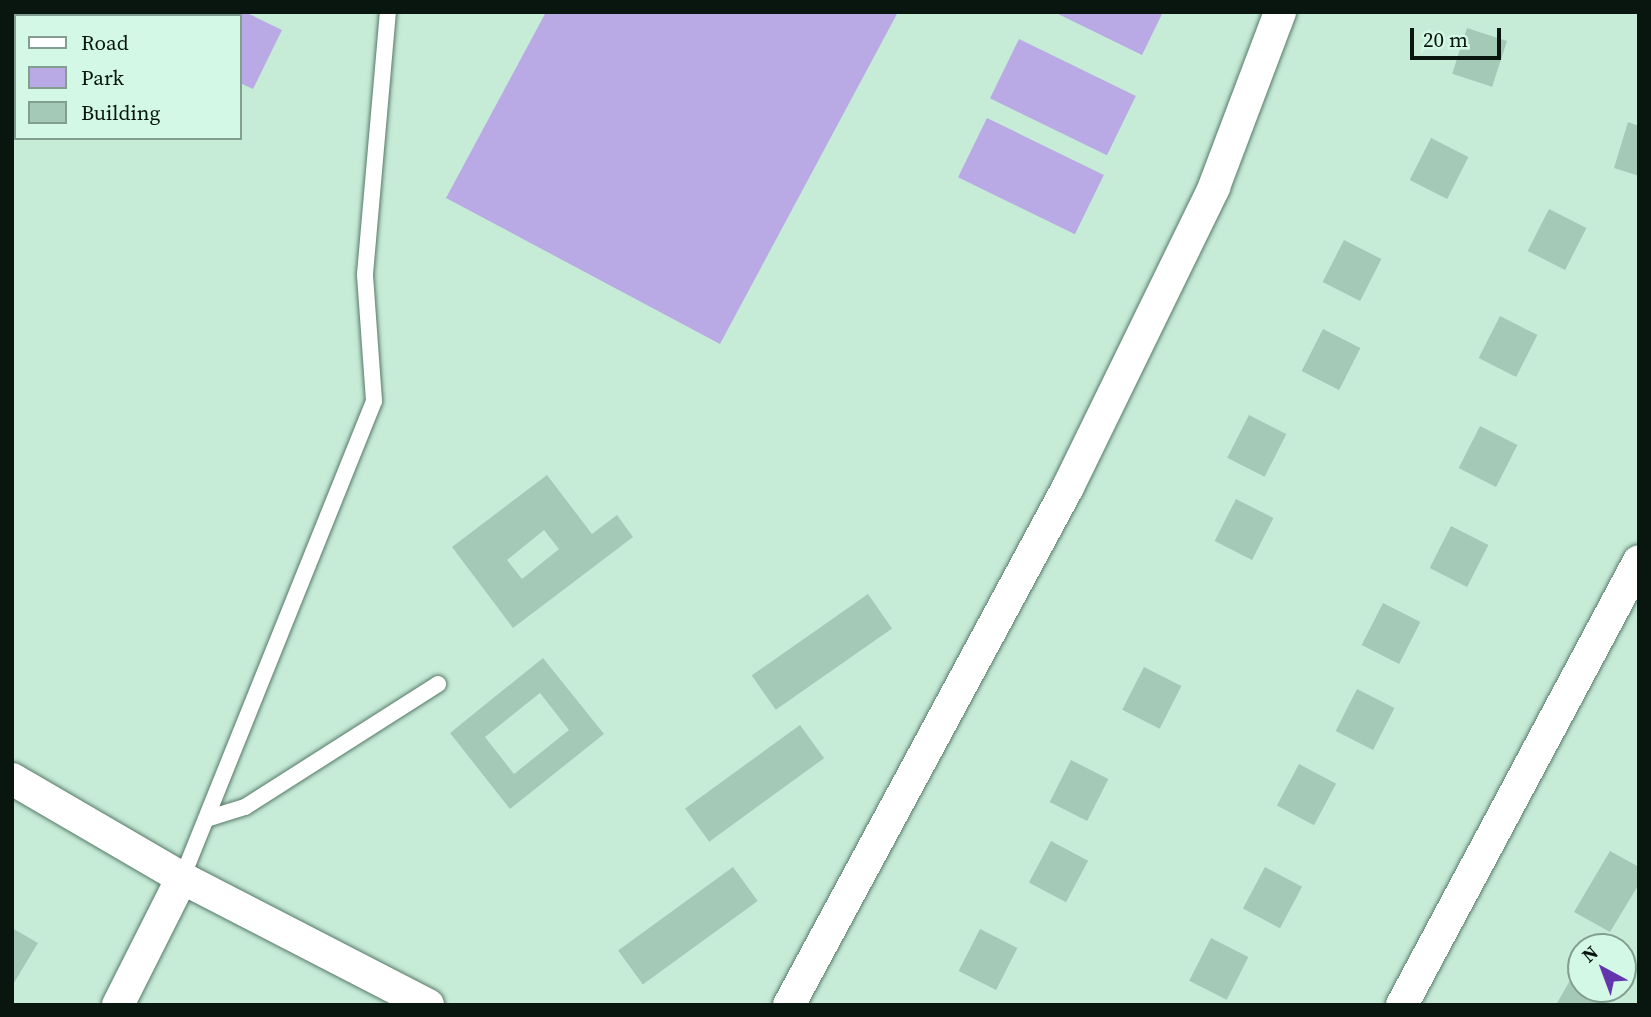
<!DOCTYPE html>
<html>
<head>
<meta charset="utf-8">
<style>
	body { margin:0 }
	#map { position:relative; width:1651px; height:1017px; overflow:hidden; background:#c6ebd7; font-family:"Source Serif 4",serif }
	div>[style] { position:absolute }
	.green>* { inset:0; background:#b9aae5; transform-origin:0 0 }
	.building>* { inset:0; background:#a5c9b7; transform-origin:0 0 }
	.roads { filter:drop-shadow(0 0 2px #577968) drop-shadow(0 0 2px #577968) }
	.lane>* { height:16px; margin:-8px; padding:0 8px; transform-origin:8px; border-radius:8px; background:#fff }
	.street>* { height:32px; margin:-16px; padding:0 16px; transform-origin:16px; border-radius:16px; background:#fff }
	span { translate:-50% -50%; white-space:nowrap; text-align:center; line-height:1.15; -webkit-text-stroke:5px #d3f8e5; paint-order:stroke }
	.frame { position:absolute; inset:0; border:14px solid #091610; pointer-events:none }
	.legend { position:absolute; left:14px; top:14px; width:228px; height:126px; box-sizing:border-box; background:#d3f8e5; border:2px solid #829e90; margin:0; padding:9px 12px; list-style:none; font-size:21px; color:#091610 }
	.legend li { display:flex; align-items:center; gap:14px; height:35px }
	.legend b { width:35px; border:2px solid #829e90 }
	.north { position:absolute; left:1567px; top:933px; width:70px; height:70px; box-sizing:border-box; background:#d3f8e5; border:2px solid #829e90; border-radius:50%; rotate:319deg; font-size:19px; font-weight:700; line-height:28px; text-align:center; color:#091610 }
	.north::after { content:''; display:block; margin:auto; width:24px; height:32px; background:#6436ae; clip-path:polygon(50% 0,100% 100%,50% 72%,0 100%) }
	.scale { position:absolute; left:1410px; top:28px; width:91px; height:32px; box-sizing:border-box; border:4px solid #091610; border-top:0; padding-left:9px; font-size:21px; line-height:24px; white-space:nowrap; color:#091610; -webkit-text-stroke:5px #d3f8e5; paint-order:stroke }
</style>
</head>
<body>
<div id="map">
	<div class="green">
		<div style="clip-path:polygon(147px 12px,245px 12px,282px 30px,253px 89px,240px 83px,240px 16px,145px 16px)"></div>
		<div style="clip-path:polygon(546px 12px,898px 12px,720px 344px,446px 198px)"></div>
		<div style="clip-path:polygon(1054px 12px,1163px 12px,1142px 55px)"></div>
		<div style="left:1019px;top:39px;width:130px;height:66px;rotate:26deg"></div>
		<div style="left:987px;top:118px;width:130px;height:66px;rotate:26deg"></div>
	</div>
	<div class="building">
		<div style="left:1467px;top:28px;width:42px;height:48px;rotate:18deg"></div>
		<div style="clip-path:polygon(1628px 122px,1639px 126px,1639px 176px,1614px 168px)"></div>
		<div style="left:1431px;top:138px;width:42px;height:47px;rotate:27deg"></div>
		<div style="left:1549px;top:209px;width:42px;height:47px;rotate:27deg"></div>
		<div style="left:1344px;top:240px;width:42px;height:47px;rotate:27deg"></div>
		<div style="left:1500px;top:316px;width:42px;height:47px;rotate:27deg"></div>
		<div style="left:1323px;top:329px;width:42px;height:47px;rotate:27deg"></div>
		<div style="left:1249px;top:415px;width:42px;height:48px;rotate:27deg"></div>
		<div style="left:1480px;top:426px;width:42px;height:47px;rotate:27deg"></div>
		<div style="clip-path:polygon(evenodd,547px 475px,592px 534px,617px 515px,633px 537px,513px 628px,452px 547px,547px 475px,544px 530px,559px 549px,522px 579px,507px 560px,544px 530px)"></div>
		<div style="left:1236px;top:499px;width:42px;height:47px;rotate:27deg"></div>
		<div style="left:1451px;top:526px;width:42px;height:47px;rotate:27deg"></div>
		<div style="left:868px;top:594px;width:42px;height:142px;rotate:55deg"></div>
		<div style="left:1383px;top:603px;width:42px;height:47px;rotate:27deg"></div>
		<div style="clip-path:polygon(evenodd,543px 658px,604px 734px,510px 809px,450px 733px,543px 658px,540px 693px,569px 730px,514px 774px,485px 737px,540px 693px)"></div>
		<div style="left:1144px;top:667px;width:42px;height:48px;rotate:27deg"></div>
		<div style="left:1357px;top:689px;width:42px;height:47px;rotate:27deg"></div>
		<div style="left:800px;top:725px;width:41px;height:142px;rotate:54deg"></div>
		<div style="left:1071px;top:760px;width:42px;height:47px;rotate:27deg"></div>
		<div style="left:1299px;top:764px;width:42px;height:47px;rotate:28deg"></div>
		<div style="left:1051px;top:841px;width:42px;height:47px;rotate:28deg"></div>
		<div style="clip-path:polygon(1610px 851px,1639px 867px,1639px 884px,1610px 932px,1574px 912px)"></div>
		<div style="left:733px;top:867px;width:42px;height:142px;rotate:54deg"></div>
		<div style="left:1265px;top:867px;width:42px;height:47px;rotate:28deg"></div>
		<div style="clip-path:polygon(12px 928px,38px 943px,12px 986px)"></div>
		<div style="left:980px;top:929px;width:42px;height:47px;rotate:27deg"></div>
		<div style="left:1211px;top:938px;width:42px;height:48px;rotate:27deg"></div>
		<div style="clip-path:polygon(1581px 961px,1581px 989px,1613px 989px,1604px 1005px,1556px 1005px)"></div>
	</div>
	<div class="roads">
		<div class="lane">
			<div style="left:206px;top:819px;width:41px;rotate:-17.1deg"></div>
			<div style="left:245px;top:807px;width:229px;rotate:-32.5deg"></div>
			<div style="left:182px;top:878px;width:514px;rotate:-68.07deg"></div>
			<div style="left:374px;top:401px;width:127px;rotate:-94.1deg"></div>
			<div style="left:365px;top:274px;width:263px;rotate:-85deg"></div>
		</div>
		<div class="street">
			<div style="left:12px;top:779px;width:197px;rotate:30.2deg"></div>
			<div style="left:182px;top:878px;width:277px;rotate:27.3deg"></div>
			<div style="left:118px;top:1005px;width:142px;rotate:-63.3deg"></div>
			<div style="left:789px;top:1005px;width:588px;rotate:-61.69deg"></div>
			<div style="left:1068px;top:487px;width:334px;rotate:-64deg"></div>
			<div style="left:1214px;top:187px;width:187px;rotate:-69.3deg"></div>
			<div style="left:1402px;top:1005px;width:503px;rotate:-61.91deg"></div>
		</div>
	</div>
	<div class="frame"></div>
	<ul class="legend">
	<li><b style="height:9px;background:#fff"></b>Road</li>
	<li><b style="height:19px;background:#b9aae5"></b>Park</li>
	<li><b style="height:19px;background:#a5c9b7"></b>Building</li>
	</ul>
	<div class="north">N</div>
	<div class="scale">20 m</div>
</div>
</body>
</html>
